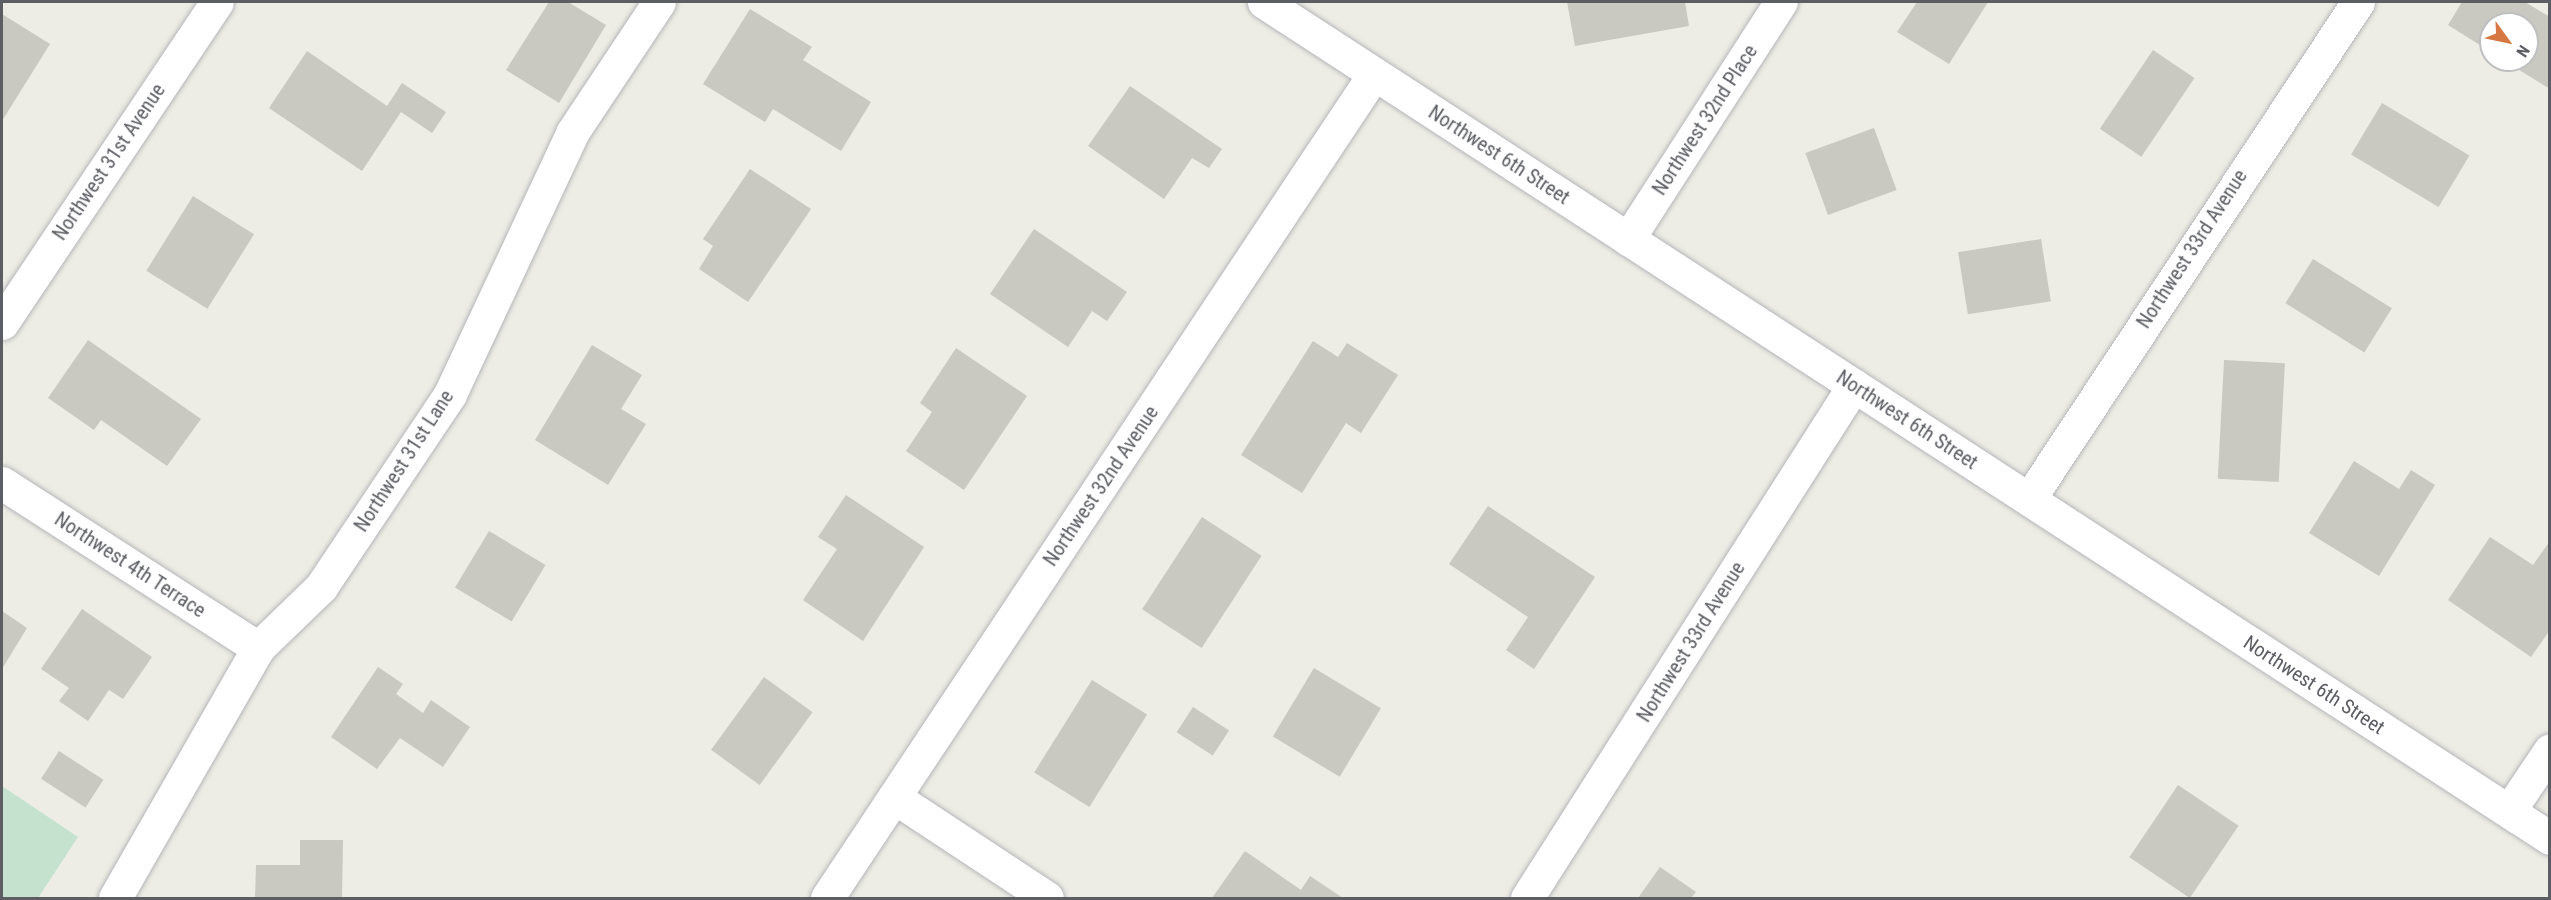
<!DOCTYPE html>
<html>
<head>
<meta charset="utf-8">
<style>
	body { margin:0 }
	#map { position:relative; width:2551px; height:900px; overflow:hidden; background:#edede5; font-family:"Roboto Condensed",sans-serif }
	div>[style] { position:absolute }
	.green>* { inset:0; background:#c4e2cd }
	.building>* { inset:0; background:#c9c8c1; transform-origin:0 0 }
	.roads { filter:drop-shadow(0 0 2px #b5b5ba) drop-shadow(0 0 2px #b5b5ba) }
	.street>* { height:33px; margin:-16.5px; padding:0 16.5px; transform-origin:16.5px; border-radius:16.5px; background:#fff }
	.secondary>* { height:33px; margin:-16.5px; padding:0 16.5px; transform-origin:16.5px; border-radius:16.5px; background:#fff }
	span { translate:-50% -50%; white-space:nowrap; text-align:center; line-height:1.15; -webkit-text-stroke:4.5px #fff; paint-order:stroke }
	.street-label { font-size:20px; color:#5c5e63 }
	.frame { position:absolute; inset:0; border:3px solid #5c5e63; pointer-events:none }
	.north { position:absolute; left:2479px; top:12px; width:60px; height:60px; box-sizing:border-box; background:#fff; border:2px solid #bebfc1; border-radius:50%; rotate:123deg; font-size:16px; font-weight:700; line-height:24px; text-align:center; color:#5c5e63 }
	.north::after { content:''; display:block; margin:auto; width:21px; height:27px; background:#d67842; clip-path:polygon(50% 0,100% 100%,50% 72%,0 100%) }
</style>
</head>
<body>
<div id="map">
	<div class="green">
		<div style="clip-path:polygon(2px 786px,78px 837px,38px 898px,2px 898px)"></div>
	</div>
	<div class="building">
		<div style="clip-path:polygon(549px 2px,568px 2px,606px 25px,559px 103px,506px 70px)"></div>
		<div style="clip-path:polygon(1567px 2px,1685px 2px,1689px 26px,1575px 46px)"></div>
		<div style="clip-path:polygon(1917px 2px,1988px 2px,1949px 64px,1897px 32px)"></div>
		<div style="clip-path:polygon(2462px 2px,2525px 2px,2550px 17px,2550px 89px,2503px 60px,2527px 60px,2527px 24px,2491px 24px,2491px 52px,2448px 25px)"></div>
		<div style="clip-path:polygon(750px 9px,812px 47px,803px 60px,871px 102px,841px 151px,773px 109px,765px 122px,703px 84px)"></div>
		<div style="clip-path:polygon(2px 14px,50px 44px,2px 121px)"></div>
		<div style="left:2153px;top:50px;width:50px;height:95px;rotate:34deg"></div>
		<div style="clip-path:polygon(307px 51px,387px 106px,402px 83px,446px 112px,432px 133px,401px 112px,362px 171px,269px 108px)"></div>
		<div style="clip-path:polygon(1130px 86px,1222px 149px,1209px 168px,1192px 158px,1164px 199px,1088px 146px)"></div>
		<div style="left:2382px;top:103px;width:102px;height:60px;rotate:31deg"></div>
		<div style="left:1874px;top:128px;width:66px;height:73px;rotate:70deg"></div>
		<div style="clip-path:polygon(750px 169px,811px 209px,748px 302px,699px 269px,713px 246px,703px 239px)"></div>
		<div style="left:193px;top:196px;width:72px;height:88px;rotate:32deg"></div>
		<div style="clip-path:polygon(1034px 229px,1127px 292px,1107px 321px,1092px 311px,1068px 347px,990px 294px)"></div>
		<div style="left:2041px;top:239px;width:63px;height:84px;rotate:81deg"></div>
		<div style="left:2313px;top:259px;width:93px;height:52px;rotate:32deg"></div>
		<div style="clip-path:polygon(88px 340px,201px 419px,167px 466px,101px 420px,94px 430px,48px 398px)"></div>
		<div style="clip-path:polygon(1313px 341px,1338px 357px,1347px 343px,1398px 375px,1361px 433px,1346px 423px,1302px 493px,1241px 455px)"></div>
		<div style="clip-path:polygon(592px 345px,642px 375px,621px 409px,646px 424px,608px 485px,535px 440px)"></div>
		<div style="clip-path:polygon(956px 348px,1027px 396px,964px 490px,906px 451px,932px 412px,920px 403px)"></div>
		<div style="left:2224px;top:360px;width:61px;height:119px;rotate:3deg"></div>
		<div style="clip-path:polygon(2354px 461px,2399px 489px,2411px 470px,2435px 485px,2379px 576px,2309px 533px)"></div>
		<div style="clip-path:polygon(846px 495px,924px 547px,863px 641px,803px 600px,837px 549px,818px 537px)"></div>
		<div style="clip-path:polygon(1488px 506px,1595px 577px,1534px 669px,1506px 650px,1528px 617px,1449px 564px)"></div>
		<div style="left:1202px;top:517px;width:71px;height:110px;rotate:33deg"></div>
		<div style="left:489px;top:531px;width:66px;height:66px;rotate:31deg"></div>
		<div style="clip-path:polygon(2490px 537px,2533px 565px,2550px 541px,2550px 630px,2531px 657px,2448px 600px)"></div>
		<div style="clip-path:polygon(82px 609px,152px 657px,123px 699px,109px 690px,88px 721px,59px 701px,69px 688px,41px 669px)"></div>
		<div style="clip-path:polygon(2px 611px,27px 628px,2px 669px)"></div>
		<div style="clip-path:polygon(378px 667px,403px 684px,396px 694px,423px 713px,431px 700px,470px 727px,443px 767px,400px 738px,377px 769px,331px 737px)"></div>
		<div style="left:1314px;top:668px;width:78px;height:80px;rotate:31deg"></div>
		<div style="left:764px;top:677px;width:60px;height:90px;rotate:36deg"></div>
		<div style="left:1092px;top:680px;width:65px;height:109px;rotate:32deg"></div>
		<div style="left:1193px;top:707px;width:43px;height:30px;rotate:33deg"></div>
		<div style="left:59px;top:751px;width:53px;height:33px;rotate:33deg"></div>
		<div style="left:2178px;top:785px;width:73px;height:87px;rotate:34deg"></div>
		<div style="clip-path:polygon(300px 840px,343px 840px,342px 898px,255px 898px,256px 865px,300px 865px)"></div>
		<div style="clip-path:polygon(1245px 851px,1301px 890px,1310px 876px,1343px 898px,1212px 898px)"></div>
		<div style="clip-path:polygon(1660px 867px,1696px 892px,1691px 898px,1638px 898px)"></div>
	</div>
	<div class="roads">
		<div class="street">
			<div style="left:1628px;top:239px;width:282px;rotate:-57.2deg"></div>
			<div style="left:2px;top:323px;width:386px;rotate:-56.2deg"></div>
			<div style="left:2px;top:483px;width:305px;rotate:32.8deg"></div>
			<div style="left:2029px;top:499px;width:596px;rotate:-56.5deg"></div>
			<div style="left:894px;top:797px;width:183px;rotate:33.4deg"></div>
			<div style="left:2509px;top:811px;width:73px;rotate:-56.1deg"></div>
			<div style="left:115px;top:898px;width:288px;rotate:-60.2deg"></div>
			<div style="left:258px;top:648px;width:88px;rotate:-44.1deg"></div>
			<div style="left:321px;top:587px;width:232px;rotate:-56.2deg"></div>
			<div style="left:450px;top:394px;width:288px;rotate:-64.9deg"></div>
			<div style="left:572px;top:133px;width:157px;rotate:-56.4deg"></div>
			<div style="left:827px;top:898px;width:989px;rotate:-56.42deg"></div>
			<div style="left:1527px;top:898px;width:608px;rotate:-57.49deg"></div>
		</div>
		<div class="secondary">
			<div style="left:1264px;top:2px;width:1534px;rotate:33.03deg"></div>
		</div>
	</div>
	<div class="street-label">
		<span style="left:1705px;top:120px;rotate:-57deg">Northwest 32nd Place</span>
		<span style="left:1499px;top:155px;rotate:33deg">Northwest 6th Street</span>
		<span style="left:109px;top:162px;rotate:-56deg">Northwest 31st Avenue</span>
		<span style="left:2192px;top:249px;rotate:-57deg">Northwest 33rd Avenue</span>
		<span style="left:1907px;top:420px;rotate:33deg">Northwest 6th Street</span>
		<span style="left:404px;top:461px;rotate:-57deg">Northwest 31st Lane</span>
		<span style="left:1101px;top:486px;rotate:-56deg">Northwest 32nd Avenue</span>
		<span style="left:130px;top:565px;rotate:33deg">Northwest 4th Terrace</span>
		<span style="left:1691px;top:642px;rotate:-58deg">Northwest 33rd Avenue</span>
		<span style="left:2314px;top:685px;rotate:33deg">Northwest 6th Street</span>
	</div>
	<div class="frame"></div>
	<div class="north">N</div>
</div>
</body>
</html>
